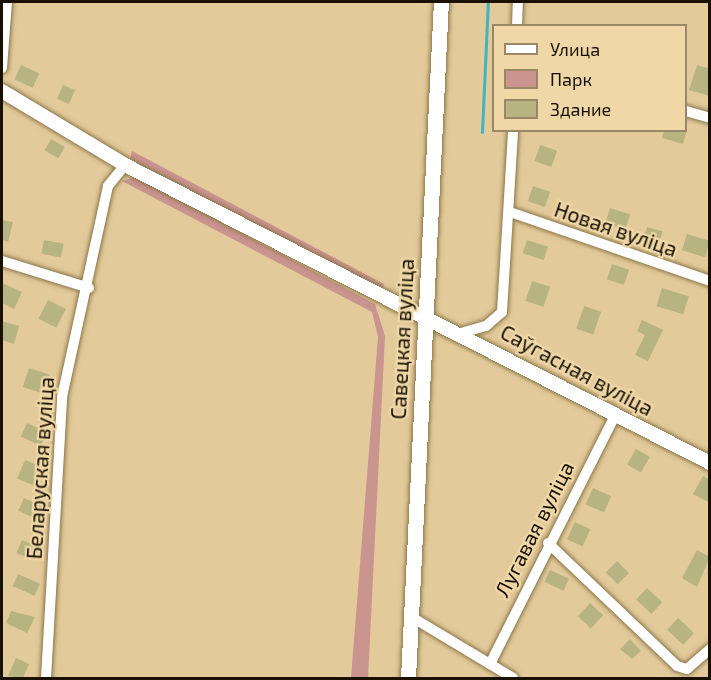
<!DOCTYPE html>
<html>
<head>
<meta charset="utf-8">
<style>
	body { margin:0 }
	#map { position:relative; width:711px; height:680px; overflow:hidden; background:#e2ca9a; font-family:"Exo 2",sans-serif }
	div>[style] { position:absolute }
	.green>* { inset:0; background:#ca948f }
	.stream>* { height:3px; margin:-1.5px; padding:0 1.5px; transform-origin:1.5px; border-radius:1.5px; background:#41b4bf }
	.building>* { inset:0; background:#b7b481; transform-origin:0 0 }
	.roads { filter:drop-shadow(0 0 2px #8b7548) drop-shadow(0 0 2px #8b7548) }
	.street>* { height:10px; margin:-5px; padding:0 5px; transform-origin:5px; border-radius:5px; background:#fff }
	.secondary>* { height:14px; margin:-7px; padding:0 7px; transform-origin:7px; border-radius:7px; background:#fff }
	.primary>* { height:15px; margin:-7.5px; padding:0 7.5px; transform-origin:7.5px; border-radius:7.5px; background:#fff }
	span { translate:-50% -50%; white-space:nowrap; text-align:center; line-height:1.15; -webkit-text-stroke:4.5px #efd7a7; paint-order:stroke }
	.street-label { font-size:21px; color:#191001 }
	.frame { position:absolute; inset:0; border:3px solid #191001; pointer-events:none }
	.legend { position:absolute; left:492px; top:24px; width:195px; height:108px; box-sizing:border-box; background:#efd7a7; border:2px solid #998765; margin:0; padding:8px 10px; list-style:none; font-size:18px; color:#191001 }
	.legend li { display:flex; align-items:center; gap:12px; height:30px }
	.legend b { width:30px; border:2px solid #998765 }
</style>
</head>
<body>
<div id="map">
	<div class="green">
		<div style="clip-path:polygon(132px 151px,384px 284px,382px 289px,151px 173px,130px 158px)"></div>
		<div style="clip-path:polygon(136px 177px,375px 304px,385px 336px,368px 678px,351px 678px,378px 337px,372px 312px,122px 181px)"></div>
	</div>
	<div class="stream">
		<div style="left:482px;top:132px;width:130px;rotate:-87.4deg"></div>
	</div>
	<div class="building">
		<div style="left:21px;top:65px;width:20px;height:16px;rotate:24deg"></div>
		<div style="clip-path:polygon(697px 65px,710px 69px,710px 96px,689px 90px)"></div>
		<div style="left:63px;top:85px;width:13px;height:15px;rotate:23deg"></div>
		<div style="clip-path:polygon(664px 130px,687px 130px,683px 144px,662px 138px)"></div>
		<div style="left:51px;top:139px;width:16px;height:13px;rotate:30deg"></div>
		<div style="left:540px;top:145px;width:18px;height:17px;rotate:19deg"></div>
		<div style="left:533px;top:186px;width:18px;height:16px;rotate:19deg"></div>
		<div style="left:610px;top:208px;width:21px;height:16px;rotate:17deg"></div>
		<div style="clip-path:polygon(2px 220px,13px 222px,8px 242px,2px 240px)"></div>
		<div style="left:647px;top:227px;width:16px;height:15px;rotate:15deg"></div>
		<div style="left:687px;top:234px;width:24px;height:17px;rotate:17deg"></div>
		<div style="left:44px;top:240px;width:20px;height:14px;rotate:11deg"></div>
		<div style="left:527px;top:240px;width:22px;height:14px;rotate:18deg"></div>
		<div style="left:612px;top:264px;width:18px;height:16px;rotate:19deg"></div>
		<div style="left:532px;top:281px;width:19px;height:21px;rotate:18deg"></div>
		<div style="clip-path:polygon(2px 283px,22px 292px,14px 309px,2px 303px)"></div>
		<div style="left:662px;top:288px;width:28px;height:19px;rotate:17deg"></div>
		<div style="left:48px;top:300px;width:20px;height:21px;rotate:27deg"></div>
		<div style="left:584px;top:306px;width:18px;height:24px;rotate:19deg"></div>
		<div style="clip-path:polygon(642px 320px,663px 330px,648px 361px,635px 355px,645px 335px,637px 331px)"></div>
		<div style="clip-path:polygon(2px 321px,19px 326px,14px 344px,2px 340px)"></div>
		<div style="left:29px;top:368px;width:22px;height:20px;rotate:18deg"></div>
		<div style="left:27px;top:423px;width:22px;height:15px;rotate:24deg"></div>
		<div style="left:636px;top:449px;width:16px;height:18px;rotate:30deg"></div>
		<div style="left:25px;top:460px;width:21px;height:20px;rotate:23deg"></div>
		<div style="clip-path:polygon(703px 476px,710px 480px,710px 503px,693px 494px)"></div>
		<div style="left:593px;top:488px;width:20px;height:18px;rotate:24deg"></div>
		<div style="left:24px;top:498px;width:20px;height:14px;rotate:24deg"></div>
		<div style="left:575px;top:522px;width:17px;height:19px;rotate:25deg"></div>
		<div style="left:22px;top:540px;width:15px;height:14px;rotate:23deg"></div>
		<div style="clip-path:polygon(697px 550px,710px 557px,697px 587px,682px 578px)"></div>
		<div style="left:617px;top:561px;width:17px;height:16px;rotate:45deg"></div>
		<div style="left:550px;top:570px;width:21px;height:13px;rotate:25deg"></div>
		<div style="left:18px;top:574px;width:24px;height:13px;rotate:24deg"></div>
		<div style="left:647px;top:588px;width:21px;height:16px;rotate:43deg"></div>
		<div style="left:590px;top:603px;width:18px;height:18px;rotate:43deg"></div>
		<div style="clip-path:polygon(11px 611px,35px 617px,27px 633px,6px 623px)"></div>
		<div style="left:678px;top:618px;width:22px;height:16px;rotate:43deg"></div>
		<div style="clip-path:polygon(630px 639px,641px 651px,632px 659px,620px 649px)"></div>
		<div style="clip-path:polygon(16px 658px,29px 664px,23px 678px,8px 676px)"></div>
	</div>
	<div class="roads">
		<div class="street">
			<div style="left:517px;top:26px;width:24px;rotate:-88deg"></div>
			<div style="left:2px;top:68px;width:66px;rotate:-85.7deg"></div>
			<div style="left:686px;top:111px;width:25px;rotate:16deg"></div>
			<div style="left:510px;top:212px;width:212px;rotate:19deg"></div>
			<div style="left:2px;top:261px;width:91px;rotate:17.2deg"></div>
			<div style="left:461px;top:333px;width:26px;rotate:-16deg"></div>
			<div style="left:486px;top:326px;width:21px;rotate:-41deg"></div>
			<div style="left:502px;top:312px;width:182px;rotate:-86.5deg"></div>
			<div style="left:548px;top:543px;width:178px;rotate:43.6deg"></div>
			<div style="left:677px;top:666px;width:10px;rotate:17deg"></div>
			<div style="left:687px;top:669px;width:30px;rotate:-41deg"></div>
			<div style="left:410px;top:616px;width:120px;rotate:31deg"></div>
			<div style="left:490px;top:664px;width:280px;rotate:-63.3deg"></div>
			<div style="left:46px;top:678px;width:281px;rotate:-86.7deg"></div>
			<div style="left:62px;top:397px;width:216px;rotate:-77.7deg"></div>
			<div style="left:108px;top:186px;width:27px;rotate:-51deg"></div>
		</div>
		<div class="secondary">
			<div style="left:2px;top:91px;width:144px;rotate:31deg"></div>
			<div style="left:125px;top:165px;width:657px;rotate:26.99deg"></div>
		</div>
		<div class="primary">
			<div style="left:408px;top:678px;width:677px;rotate:-87.21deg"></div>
		</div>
	</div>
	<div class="street-label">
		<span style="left:616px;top:229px;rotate:19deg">Новая вуліца</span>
		<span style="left:402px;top:339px;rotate:-87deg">Савецкая вуліца</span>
		<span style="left:577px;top:370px;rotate:28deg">Саўгасная вуліца</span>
		<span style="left:40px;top:468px;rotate:-86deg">Беларуская вуліца</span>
		<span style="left:534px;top:529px;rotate:-63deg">Лугавая вуліца</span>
	</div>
	<div class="frame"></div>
	<ul class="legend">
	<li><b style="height:8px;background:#fff"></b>Улица</li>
	<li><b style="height:16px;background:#ca948f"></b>Парк</li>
	<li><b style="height:16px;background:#b7b481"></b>Здание</li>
	</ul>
</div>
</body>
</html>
